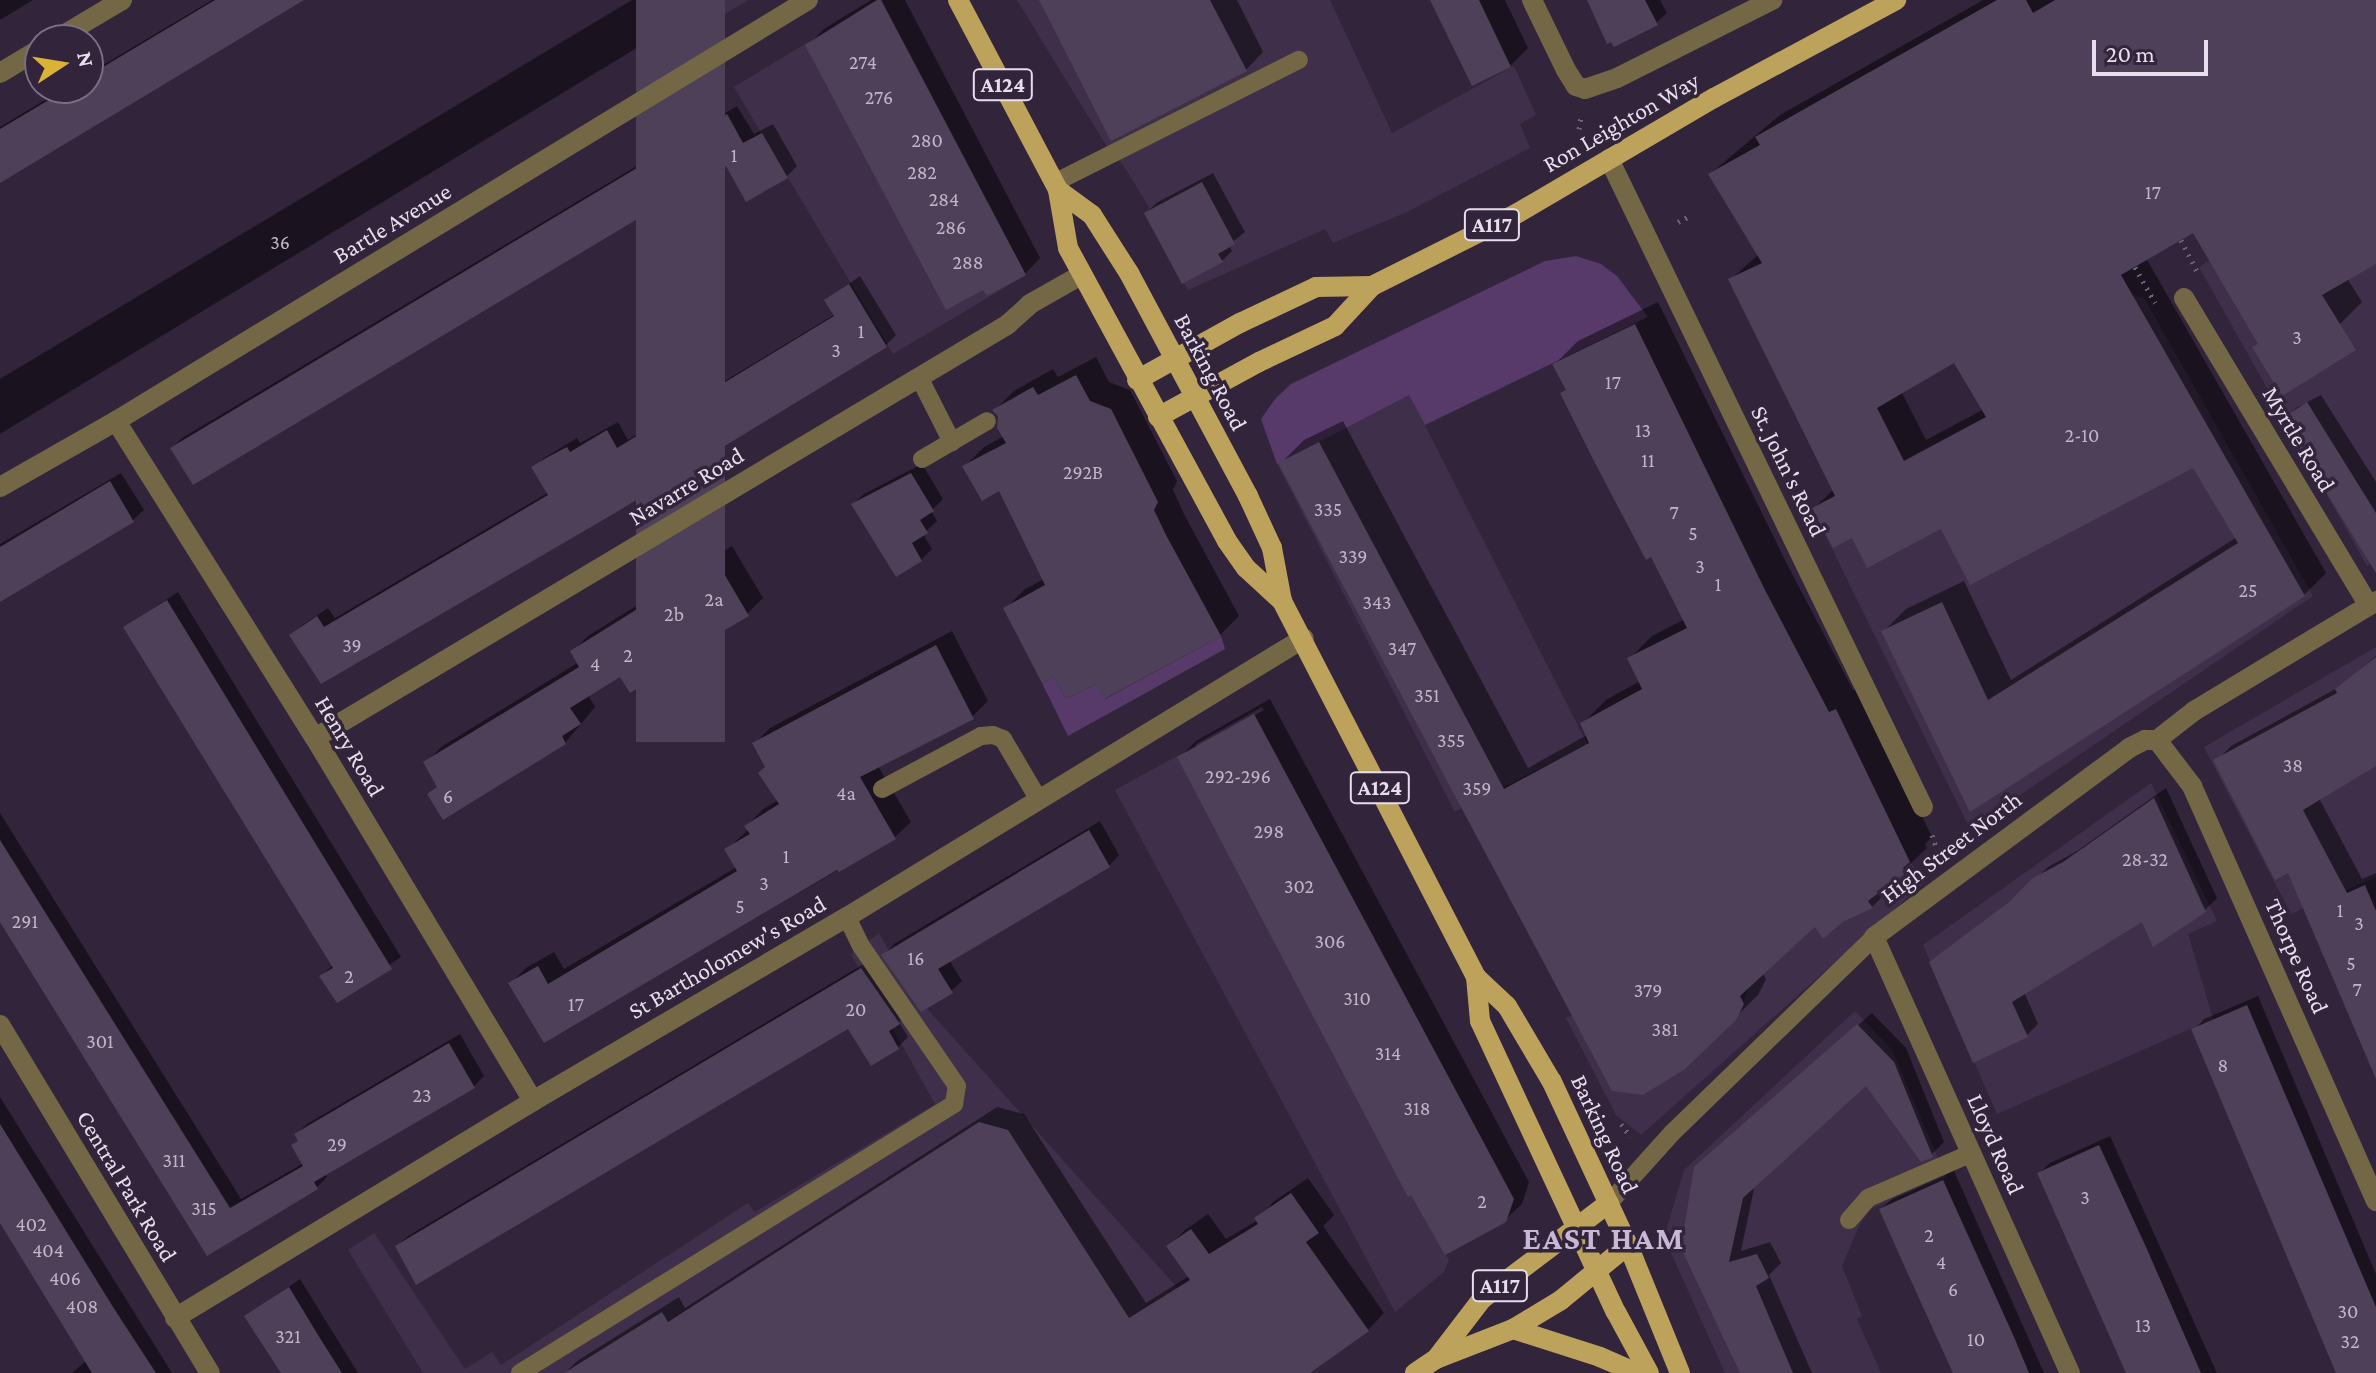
<!DOCTYPE html>
<html>
<head>
<meta charset="utf-8">
<style>
	body { margin:0 }
	#map { position:relative; width:2376px; height:1373px; overflow:hidden; background:#32243b; font-family:"Crimson Pro",serif }
	div>[style] { position:absolute }
	.built>* { inset:0; background:#402f4b; transform-origin:0 0 }
	.green>* { inset:0; background:#57396a }
	.shadow>* { inset:0; background:#0007 }
	.building>* { inset:0; background:#4f4059; transform-origin:0 0 }
	.path>* { height:5px; margin-top:-2.5px; transform-origin:0; background:repeating-linear-gradient(90deg,#6e6176 0 2px,transparent 0 8px) }
	.lane>* { height:18px; margin:-9px; padding:0 9px; transform-origin:9px; border-radius:9px; background:#736746 }
	.street>* { height:20px; margin:-10px; padding:0 10px; transform-origin:10px; border-radius:10px; background:#736746 }
	.primary>* { height:20px; margin:-10px; padding:0 10px; transform-origin:10px; border-radius:10px; background:#bca25b }
	span { translate:-50% -50%; white-space:nowrap; text-align:center; line-height:1.15; -webkit-text-stroke:7px #32243b; paint-order:stroke }
	.number-label { font-size:20px; color:#c1b6c8 }
	.number-label span { -webkit-text-stroke-width:0 }
	.shield-label span { padding:2px 6px; background:#32243b; border:2px solid; border-radius:6px; -webkit-text-stroke-width:0 }
	.shield-label { font-size:22px; color:#e7deed; font-weight:700 }
	.street-label { font-size:24px; color:#e7deed }
	.district-label { font-size:32px; color:#c9b8d5; font-weight:700; letter-spacing:2px }
	.north { position:absolute; left:24px; top:24px; width:80px; height:80px; box-sizing:border-box; background:#32243b; border:2px solid #7a6e82; border-radius:50%; rotate:78deg; font-size:22px; font-weight:700; line-height:32px; text-align:center; color:#e7deed }
	.north::after { content:''; display:block; margin:auto; width:28px; height:36px; background:#dbb233; clip-path:polygon(50% 0,100% 100%,50% 72%,0 100%) }
	.scale { position:absolute; left:2092px; top:40px; width:116px; height:36px; box-sizing:border-box; border:4px solid #e7deed; border-top:0; padding-left:10px; font-size:24px; line-height:28px; white-space:nowrap; color:#e7deed; -webkit-text-stroke:6px #32243b; paint-order:stroke }
</style>
</head>
<body>
<div id="map">
	<div class="built">
		<div style="clip-path:polygon(702px 0,749px 0,714px 20px)"></div>
		<div style="clip-path:polygon(877px 0,882px 0,1026px 275px,893px 354px,734px 87px)"></div>
		<div style="clip-path:polygon(1017px 0,1330px 0,1392px 133px,1514px 66px,1536px 115px,1520px 124px,1530px 148px,1407px 212px,1333px 243px,1325px 229px,1188px 290px,1144px 213px,1150px 209px,1125px 168px,1104px 142px)"></div>
		<div style="clip-path:polygon(2376px 0,2376px 560px,2367px 566px,2199px 267px,2210px 260px)"></div>
		<div style="clip-path:polygon(2133px 295px,2144px 298px,2313px 596px,1970px 829px,1812px 508px,1986px 417px,2051px 342px)"></div>
		<div style="left:1409px;top:394px;width:393px;height:149px;rotate:63deg"></div>
		<div style="clip-path:polygon(2376px 647px,2376px 877px,2291px 914px,2204px 747px)"></div>
		<div style="clip-path:polygon(1254px 714px,1514px 1199px,1506px 1222px,1446px 1255px,1449px 1260px,1444px 1272px,1395px 1312px,1115px 790px)"></div>
		<div style="clip-path:polygon(2151px 783px,2217px 921px,2188px 934px,2213px 1019px,1997px 1114px,1923px 945px)"></div>
		<div style="clip-path:polygon(1910px 862px,1925px 882px,1641px 1135px,1616px 1115px,1566px 1018px,1711px 943px,1744px 1003px,1748px 988px,1815px 927px,1823px 939px,1843px 922px,1872px 908px,1868px 901px)"></div>
		<div style="clip-path:polygon(879px 933px,914px 994px,1190px 1302px,1243px 1373px,423px 1373px,348px 1250px,374px 1233px,465px 1369px,492px 1352px,501px 1365px,748px 1203px,755px 1212px,935px 1104px,851px 954px)"></div>
		<div style="clip-path:polygon(1855px 1011px,1892px 1050px,1946px 1177px,1871px 1209px,1859px 1226px,1842px 1266px,1862px 1316px,1857px 1319px,1881px 1373px,1725px 1373px,1664px 1237px,1684px 1170px)"></div>
	</div>
	<div class="green">
		<div style="clip-path:polygon(1576px 256px,1601px 264px,1617px 276px,1648px 317px,1425px 425px,1409px 395px,1277px 464px,1261px 419px,1275px 399px,1291px 384px,1545px 261px)"></div>
		<div style="clip-path:polygon(1221px 636px,1225px 649px,1068px 736px,1042px 683px,1054px 677px,1066px 699px,1096px 684px,1105px 699px)"></div>
	</div>
	<div class="shadow">
		<div style="clip-path:polygon(0 0,33px 0,0 20px)"></div>
		<div style="clip-path:polygon(212px 0,300px 0,0 180px,0 127px,65px 88px,88px 88px,88px 74px)"></div>
		<div style="clip-path:polygon(632px 0,716px 0,0 434px,0 379px)"></div>
		<div style="clip-path:polygon(871px 0,905px 0,1040px 258px,1025px 274px,808px 45px,824px 29px)"></div>
		<div style="clip-path:polygon(1041px 0,1237px 0,1263px 52px,1246px 70px)"></div>
		<div style="clip-path:polygon(1433px 0,1505px 0,1528px 48px,1510px 66px)"></div>
		<div style="clip-path:polygon(1588px 0,1660px 0,1667px 13px,1656px 23px)"></div>
		<div style="clip-path:polygon(evenodd,1983px 0,2376px 0,2376px 262px,2347px 278px,2362px 302px,2340px 324px,2194px 230px,2146px 258px,2326px 573px,2304px 595px,1971px 809px,1884px 631px,1906px 609px,1964px 581px,2011px 680px,2237px 537px,2194px 465px,1942px 526px,1852px 535px,1814px 508px,1834px 489px,1730px 280px,1759px 254px,1710px 174px,1780px 115px,1983px 0,1955px 360px,1984px 409px,1926px 440px,1901px 391px,1955px 360px)"></div>
		<div style="clip-path:polygon(737px 106px,754px 134px,773px 124px,797px 166px,787px 176px,727px 163px,172px 448px,182px 438px)"></div>
		<div style="clip-path:polygon(1213px 173px,1245px 232px,1229px 245px,1232px 251px,1222px 261px,1146px 214px,1156px 203px)"></div>
		<div style="clip-path:polygon(860px 276px,896px 335px,886px 345px,322px 682px,291px 636px,301px 626px,328px 608px,335px 618px,549px 492px,534px 468px,544px 458px,577px 438px,580px 443px,618px 422px,628px 440px,835px 314px,827px 300px)"></div>
		<div style="clip-path:polygon(1658px 302px,1788px 566px,1853px 690px,1859px 687px,1932px 837px,1925px 844px,1927px 848px,1893px 880px,1895px 884px,1872px 907px,1842px 920px,1816px 924px,1762px 972px,1766px 979px,1758px 995px,1684px 1068px,1280px 464px,1304px 440px,1343px 421px,1528px 768px,1587px 735px,1582px 724px,1606px 700px,1640px 681px,1629px 659px,1652px 636px,1685px 619px,1563px 393px,1567px 389px,1555px 364px,1578px 341px)"></div>
		<div style="clip-path:polygon(1096px 357px,1109px 382px,1130px 390px,1177px 481px,1173px 490px,1185px 516px,1239px 616px,1220px 635px,1096px 681px,1054px 674px,1006px 608px,1025px 589px,1044px 579px,1000px 488px,965px 466px,984px 447px,1004px 436px,1000px 415px,995px 410px,1014px 391px,1053px 369px,1058px 377px)"></div>
		<div style="clip-path:polygon(2321px 395px,2376px 482px,2376px 556px,2284px 420px,2296px 408px)"></div>
		<div style="clip-path:polygon(922px 464px,943px 499px,931px 511px,937px 521px,923px 534px,932px 549px,921px 560px,853px 504px,864px 494px)"></div>
		<div style="clip-path:polygon(121px 473px,144px 510px,133px 520px,0 598px,0 544px)"></div>
		<div style="clip-path:polygon(732px 546px,763px 598px,747px 614px,706px 622px,668px 645px,675px 656px,659px 672px,631px 690px,621px 674px,588px 695px,595px 707px,565px 743px,430px 794px,439px 785px,426px 763px,441px 747px,579px 662px,572px 652px,588px 636px)"></div>
		<div style="clip-path:polygon(178px 592px,401px 957px,337px 1000px,321px 976px,333px 965px,125px 627px)"></div>
		<div style="clip-path:polygon(952px 631px,988px 701px,972px 717px,878px 766px,911px 822px,895px 837px,544px 1041px,510px 984px,526px 968px,554px 952px,564px 969px,737px 867px,727px 849px,749px 829px,747px 826px,762px 810px,778px 800px,767px 767px,754px 744px,770px 728px)"></div>
		<div style="clip-path:polygon(2376px 656px,2376px 764px,2319px 798px,2362px 879px,2376px 873px,2376px 1072px,2289px 871px,2216px 761px,2231px 746px,2341px 686px)"></div>
		<div style="clip-path:polygon(evenodd,1270px 699px,1529px 1182px,1522px 1204px,1505px 1220px,1180px 757px,1196px 741px,1270px 699px,1262px 707px,1264px 710px,1196px 749px,1196px 744px,1262px 707px)"></div>
		<div style="clip-path:polygon(2166px 788px,2217px 898px,2205px 910px,2143px 920px,2024px 992px,2038px 1024px,2026px 1036px,1932px 962px,2023px 891px,2048px 867px,2077px 851px)"></div>
		<div style="clip-path:polygon(0 813px,241px 1199px,304px 1163px,296px 1134px,307px 1124px,460px 1034px,484px 1076px,474px 1086px,325px 1173px,327px 1177px,317px 1187px,208px 1253px,0 919px)"></div>
		<div style="clip-path:polygon(1100px 821px,1119px 855px,1109px 866px,949px 960px,962px 981px,951px 991px,884px 955px,894px 944px)"></div>
		<div style="clip-path:polygon(872px 959px,909px 1012px,899px 1022px,908px 1037px,898px 1047px,848px 1027px,397px 1246px,408px 1236px)"></div>
		<div style="clip-path:polygon(2258px 996px,2376px 1274px,2376px 1373px,2339px 1373px,2194px 1030px,2204px 1019px)"></div>
		<div style="clip-path:polygon(1872px 1013px,1906px 1048px,1944px 1142px,1931px 1155px,1866px 1083px,1755px 1184px,1741px 1251px,1770px 1242px,1781px 1263px,1769px 1275px,1812px 1373px,1740px 1373px,1683px 1247px,1710px 1154px)"></div>
		<div style="clip-path:polygon(0 1097px,172px 1373px,72px 1373px,87px 1360px,0 1220px)"></div>
		<div style="clip-path:polygon(997px 1107px,1024px 1114px,1146px 1303px,1189px 1276px,1169px 1246px,1185px 1230px,1208px 1214px,1226px 1239px,1258px 1220px,1273px 1202px,1308px 1178px,1334px 1215px,1323px 1226px,1384px 1313px,1368px 1330px,1307px 1373px,565px 1373px,577px 1361px,679px 1297px,685px 1308px)"></div>
		<div style="clip-path:polygon(2110px 1136px,2217px 1373px,2130px 1373px,2039px 1173px,2050px 1163px)"></div>
		<div style="clip-path:polygon(1954px 1171px,2044px 1373px,1955px 1373px,1881px 1209px,1892px 1199px)"></div>
		<div style="clip-path:polygon(300px 1279px,358px 1373px,282px 1373px,247px 1316px)"></div>
	</div>
	<div class="building">
		<div style="clip-path:polygon(215px 0,304px 0,0 183px,0 129px,69px 88px,88px 88px,88px 76px)"></div>
		<div style="left:636px;top:0;width:89px;height:742px"></div>
		<div style="clip-path:polygon(877px 0,881px 0,1026px 275px,987px 296px,983px 290px,946px 310px,805px 45px)"></div>
		<div style="clip-path:polygon(1039px 0,1210px 0,1247px 71px,1111px 141px)"></div>
		<div style="clip-path:polygon(1430px 0,1479px 0,1511px 67px,1472px 86px)"></div>
		<div style="clip-path:polygon(1587px 0,1645px 0,1658px 25px,1614px 47px,1611px 42px,1607px 44px)"></div>
		<div style="clip-path:polygon(evenodd,1997px 0,2026px 0,2033px 13px,2055px 0,2376px 0,2376px 264px,2322px 295px,2356px 350px,2282px 396px,2252px 347px,2258px 344px,2193px 233px,2121px 275px,2305px 596px,1970px 812px,1881px 631px,1942px 602px,1988px 700px,2238px 543px,2193px 468px,1970px 585px,1941px 529px,1867px 568px,1852px 538px,1833px 548px,1812px 508px,1835px 496px,1728px 279px,1762px 263px,1708px 174px,1760px 145px,1755px 137px,1997px 0,1954px 363px,1986px 417px,1904px 461px,1877px 408px,1954px 363px)"></div>
		<div style="clip-path:polygon(727px 114px,743px 143px,762px 133px,788px 178px,746px 202px,726px 166px,193px 485px,170px 448px)"></div>
		<div style="clip-path:polygon(1202px 182px,1235px 244px,1218px 254px,1223px 262px,1182px 284px,1144px 213px)"></div>
		<div style="clip-path:polygon(849px 284px,887px 347px,615px 513px,321px 684px,289px 635px,317px 616px,324px 627px,548px 495px,531px 467px,548px 457px,567px 447px,570px 452px,607px 430px,617px 448px,834px 316px,824px 300px)"></div>
		<div style="clip-path:polygon(1635px 324px,1765px 590px,1829px 712px,1836px 709px,1910px 862px,1903px 868px,1905px 873px,1868px 901px,1873px 908px,1843px 922px,1823px 939px,1815px 927px,1740px 996px,1744px 1004px,1736px 1020px,1685px 1069px,1643px 1095px,1612px 1091px,1278px 463px,1319px 442px,1504px 789px,1589px 743px,1580px 723px,1642px 689px,1627px 658px,1687px 628px,1651px 557px,1646px 560px,1595px 463px,1560px 393px,1566px 390px,1552px 364px)"></div>
		<div style="clip-path:polygon(1076px 375px,1090px 401px,1111px 409px,1158px 502px,1154px 510px,1166px 535px,1221px 636px,1104px 699px,1096px 684px,1066px 699px,1054px 677px,1042px 683px,1003px 608px,1045px 585px,999px 491px,982px 501px,962px 466px,1006px 443px,997px 428px,998px 416px,992px 410px,1033px 387px,1038px 395px)"></div>
		<div style="clip-path:polygon(2307px 402px,2376px 513px,2376px 573px,2281px 419px)"></div>
		<div style="clip-path:polygon(911px 473px,934px 511px,920px 520px,928px 533px,912px 543px,922px 561px,896px 577px,851px 504px)"></div>
		<div style="clip-path:polygon(110px 481px,134px 522px,0 602px,0 547px)"></div>
		<div style="clip-path:polygon(716px 560px,749px 616px,713px 637px,705px 625px,650px 658px,660px 674px,630px 693px,620px 677px,570px 708px,581px 724px,562px 736px,566px 744px,443px 820px,427px 794px,437px 787px,423px 762px,579px 667px,570px 651px)"></div>
		<div style="clip-path:polygon(167px 600px,392px 969px,337px 1003px,319px 976px,333px 968px,123px 627px)"></div>
		<div style="clip-path:polygon(936px 645px,974px 719px,860px 777px,896px 839px,839px 872px,837px 870px,544px 1043px,508px 983px,538px 966px,548px 984px,737px 871px,724px 849px,750px 834px,744px 826px,779px 804px,758px 773px,765px 767px,752px 743px)"></div>
		<div style="clip-path:polygon(2376px 657px,2376px 766px,2303px 810px,2347px 893px,2365px 885px,2376px 911px,2376px 1079px,2288px 873px,2275px 880px,2213px 760px,2337px 693px,2335px 689px)"></div>
		<div style="clip-path:polygon(1254px 714px,1514px 1199px,1506px 1222px,1445px 1255px,1411px 1195px,1408px 1197px,1177px 757px)"></div>
		<div style="clip-path:polygon(2154px 798px,2206px 912px,2153px 947px,2142px 922px,2012px 1002px,2028px 1037px,1973px 1063px,1929px 962px,2009px 902px,2033px 878px,2063px 862px)"></div>
		<div style="clip-path:polygon(1089px 830px,1110px 867px,938px 969px,953px 993px,921px 1012px,881px 955px)"></div>
		<div style="clip-path:polygon(0 840px,230px 1208px,303px 1166px,291px 1145px,298px 1141px,294px 1134px,449px 1043px,475px 1088px,314px 1182px,318px 1189px,207px 1256px,0 922px)"></div>
		<div style="clip-path:polygon(861px 968px,900px 1024px,889px 1031px,899px 1049px,871px 1066px,848px 1029px,416px 1285px,395px 1246px)"></div>
		<div style="clip-path:polygon(2247px 1005px,2376px 1307px,2376px 1373px,2336px 1373px,2191px 1029px)"></div>
		<div style="clip-path:polygon(1857px 1024px,1894px 1062px,1933px 1157px,1921px 1162px,1866px 1086px,1743px 1198px,1729px 1262px,1757px 1254px,1769px 1278px,1756px 1286px,1793px 1373px,1740px 1373px,1681px 1248px,1694px 1167px)"></div>
		<div style="clip-path:polygon(979px 1122px,1008px 1130px,1129px 1318px,1190px 1280px,1166px 1246px,1191px 1229px,1209px 1254px,1258px 1224px,1254px 1218px,1291px 1193px,1319px 1233px,1306px 1242px,1369px 1331px,1310px 1373px,564px 1373px,662px 1312px,668px 1322px)"></div>
		<div style="clip-path:polygon(0 1124px,113px 1307px,156px 1373px,92px 1373px,0 1223px)"></div>
		<div style="clip-path:polygon(2099px 1145px,2146px 1247px,2201px 1373px,2126px 1373px,2094px 1301px,2037px 1173px)"></div>
		<div style="clip-path:polygon(1943px 1180px,2014px 1337px,2029px 1373px,1953px 1373px,1903px 1263px,1879px 1209px)"></div>
		<div style="clip-path:polygon(289px 1287px,318px 1335px,342px 1373px,281px 1373px,244px 1316px)"></div>
	</div>
	<div class="path">
		<div style="left:1579px;top:129px;width:12px;rotate:-81deg"></div>
		<div style="left:1678px;top:222px;width:11px;rotate:-27deg"></div>
		<div style="left:2181px;top:240px;width:35px;rotate:63deg"></div>
		<div style="left:2135px;top:267px;width:41px;rotate:60.9deg"></div>
		<div style="left:1932px;top:835px;width:21px;rotate:71deg"></div>
		<div style="left:1621px;top:1124px;width:16px;rotate:52deg"></div>
	</div>
	<div class="lane">
		<div style="left:1054px;top:183px;width:274px;rotate:-26.7deg"></div>
		<div style="left:919px;top:377px;width:73px;rotate:63.1deg"></div>
		<div style="left:922px;top:459px;width:75px;rotate:-30.3deg"></div>
		<div style="left:882px;top:789px;width:112px;rotate:-28.2deg"></div>
		<div style="left:981px;top:736px;width:12px;rotate:-5deg"></div>
		<div style="left:993px;top:735px;width:11px;rotate:22deg"></div>
		<div style="left:1003px;top:739px;width:71px;rotate:59.5deg"></div>
		<div style="left:1609px;top:1203px;width:94px;rotate:-48deg"></div>
		<div style="left:1672px;top:1133px;width:281px;rotate:-44.1deg"></div>
		<div style="left:1849px;top:1220px;width:29px;rotate:-49deg"></div>
		<div style="left:1868px;top:1198px;width:113px;rotate:-23.4deg"></div>
		<div style="left:520px;top:1373px;width:511px;rotate:-31.79deg"></div>
		<div style="left:954px;top:1104px;width:18px;rotate:-81deg"></div>
		<div style="left:957px;top:1086px;width:170px;rotate:-124.4deg"></div>
		<div style="left:861px;top:946px;width:32px;rotate:-116deg"></div>
	</div>
	<div class="street">
		<div style="left:1532px;top:0;width:78px;rotate:64.1deg"></div>
		<div style="left:1566px;top:70px;width:19px;rotate:58deg"></div>
		<div style="left:1576px;top:86px;width:9px;rotate:18deg"></div>
		<div style="left:1585px;top:89px;width:34px;rotate:-19deg"></div>
		<div style="left:1617px;top:78px;width:174px;rotate:-26.7deg"></div>
		<div style="left:55px;top:40px;width:78px;rotate:-30.8deg"></div>
		<div style="left:0;top:73px;width:47px;rotate:-31deg"></div>
		<div style="left:1609px;top:159px;width:720px;rotate:64.15deg"></div>
		<div style="left:2184px;top:298px;width:359px;rotate:59deg"></div>
		<div style="left:116px;top:421px;width:374px;rotate:57.9deg"></div>
		<div style="left:315px;top:738px;width:423px;rotate:59deg"></div>
		<div style="left:0;top:487px;width:133px;rotate:-29.6deg"></div>
		<div style="left:116px;top:421px;width:810px;rotate:-31.32deg"></div>
		<div style="left:315px;top:738px;width:806px;rotate:-30.83deg"></div>
		<div style="left:1007px;top:325px;width:31px;rotate:-42deg"></div>
		<div style="left:1030px;top:304px;width:59px;rotate:-29.6deg"></div>
		<div style="left:2157px;top:740px;width:58px;rotate:52.7deg"></div>
		<div style="left:2192px;top:786px;width:454px;rotate:66.1deg"></div>
		<div style="left:0;top:1025px;width:406px;rotate:58.9deg"></div>
		<div style="left:175px;top:1318px;width:419px;rotate:-31.2deg"></div>
		<div style="left:533px;top:1101px;width:364px;rotate:-30.4deg"></div>
		<div style="left:847px;top:917px;width:535px;rotate:-31.4deg"></div>
		<div style="left:2070px;top:1373px;width:478px;rotate:-114.2deg"></div>
		<div style="left:1874px;top:937px;width:317px;rotate:-36.5deg"></div>
		<div style="left:2129px;top:748px;width:18px;rotate:-27deg"></div>
		<div style="left:2145px;top:740px;width:12px"></div>
		<div style="left:2157px;top:740px;width:47px;rotate:-38.1deg"></div>
		<div style="left:2194px;top:711px;width:213px;rotate:-31.1deg"></div>
	</div>
	<div class="primary">
		<div style="left:958px;top:0;width:215px;rotate:62.2deg"></div>
		<div style="left:1058px;top:190px;width:42px;rotate:36.3deg"></div>
		<div style="left:1092px;top:215px;width:69px;rotate:57.5deg"></div>
		<div style="left:1129px;top:273px;width:253px;rotate:61.9deg"></div>
		<div style="left:1248px;top:496px;width:57px;rotate:65.2deg"></div>
		<div style="left:1272px;top:548px;width:54px;rotate:79.3deg"></div>
		<div style="left:1058px;top:190px;width:59px;rotate:80.2deg"></div>
		<div style="left:1068px;top:248px;width:333px;rotate:61.5deg"></div>
		<div style="left:1227px;top:541px;width:33px;rotate:55deg"></div>
		<div style="left:1246px;top:568px;width:49px;rotate:42.5deg"></div>
		<div style="left:1282px;top:601px;width:423px;rotate:62.7deg"></div>
		<div style="left:1476px;top:977px;width:42px;rotate:43.1deg"></div>
		<div style="left:1507px;top:1006px;width:88px;rotate:59.4deg"></div>
		<div style="left:1552px;top:1082px;width:180px;rotate:65deg"></div>
		<div style="left:1628px;top:1245px;width:138px;rotate:67.9deg"></div>
		<div style="left:1137px;top:380px;width:118px;rotate:-29deg"></div>
		<div style="left:1240px;top:323px;width:84px;rotate:-25.3deg"></div>
		<div style="left:1316px;top:287px;width:56px;rotate:-1deg"></div>
		<div style="left:1158px;top:417px;width:115px;rotate:-28.6deg"></div>
		<div style="left:1259px;top:362px;width:84px;rotate:-25.3deg"></div>
		<div style="left:1335px;top:326px;width:54px;rotate:-47.2deg"></div>
		<div style="left:1372px;top:286px;width:161px;rotate:-26.6deg"></div>
		<div style="left:1516px;top:214px;width:229px;rotate:-30.4deg"></div>
		<div style="left:1714px;top:98px;width:207px;rotate:-28.3deg"></div>
		<div style="left:1476px;top:977px;width:44px;rotate:84.8deg"></div>
		<div style="left:1480px;top:1021px;width:321px;rotate:65deg"></div>
		<div style="left:1616px;top:1312px;width:69px;rotate:61.6deg"></div>
		<div style="left:1513px;top:1329px;width:91px;rotate:17.8deg"></div>
		<div style="left:1600px;top:1357px;width:40px;rotate:23.4deg"></div>
		<div style="left:1436px;top:1359px;width:76px;rotate:-52.5deg"></div>
		<div style="left:1482px;top:1299px;width:159px;rotate:-37.1deg"></div>
		<div style="left:1415px;top:1373px;width:25px;rotate:-34deg"></div>
		<div style="left:1436px;top:1359px;width:83px;rotate:-21.3deg"></div>
		<div style="left:1513px;top:1329px;width:56px;rotate:-31.1deg"></div>
		<div style="left:1561px;top:1300px;width:87px;rotate:-39.4deg"></div>
	</div>
	<div class="number-label">
		<span style="left:863px;top:62px">274</span>
		<span style="left:879px;top:97px">276</span>
		<span style="left:927px;top:140px">280</span>
		<span style="left:734px;top:155px">1</span>
		<span style="left:922px;top:172px">282</span>
		<span style="left:2153px;top:192px">17</span>
		<span style="left:944px;top:199px">284</span>
		<span style="left:951px;top:227px">286</span>
		<span style="left:280px;top:242px">36</span>
		<span style="left:968px;top:262px">288</span>
		<span style="left:861px;top:331px">1</span>
		<span style="left:2297px;top:337px">3</span>
		<span style="left:836px;top:350px">3</span>
		<span style="left:1613px;top:382px">17</span>
		<span style="left:1643px;top:430px">13</span>
		<span style="left:2082px;top:435px">2-10</span>
		<span style="left:1648px;top:460px">11</span>
		<span style="left:1083px;top:472px">292B</span>
		<span style="left:1328px;top:509px">335</span>
		<span style="left:1674px;top:512px">7</span>
		<span style="left:1693px;top:533px">5</span>
		<span style="left:1353px;top:556px">339</span>
		<span style="left:1700px;top:566px">3</span>
		<span style="left:1718px;top:584px">1</span>
		<span style="left:2248px;top:590px">25</span>
		<span style="left:714px;top:599px">2a</span>
		<span style="left:1377px;top:602px">343</span>
		<span style="left:674px;top:614px">2b</span>
		<span style="left:352px;top:645px">39</span>
		<span style="left:1402px;top:648px">347</span>
		<span style="left:628px;top:655px">2</span>
		<span style="left:595px;top:664px">4</span>
		<span style="left:1427px;top:695px">351</span>
		<span style="left:1451px;top:740px">355</span>
		<span style="left:2293px;top:765px">38</span>
		<span style="left:1238px;top:776px">292-296</span>
		<span style="left:1477px;top:788px">359</span>
		<span style="left:846px;top:793px">4a</span>
		<span style="left:448px;top:796px">6</span>
		<span style="left:1269px;top:831px">298</span>
		<span style="left:786px;top:856px">1</span>
		<span style="left:2145px;top:859px">28-32</span>
		<span style="left:764px;top:883px">3</span>
		<span style="left:1299px;top:886px">302</span>
		<span style="left:740px;top:906px">5</span>
		<span style="left:2340px;top:910px">1</span>
		<span style="left:25px;top:921px">291</span>
		<span style="left:2359px;top:923px">3</span>
		<span style="left:1330px;top:941px">306</span>
		<span style="left:916px;top:958px">16</span>
		<span style="left:2351px;top:963px">5</span>
		<span style="left:349px;top:976px">2</span>
		<span style="left:2357px;top:989px">7</span>
		<span style="left:1648px;top:990px">379</span>
		<span style="left:1357px;top:998px">310</span>
		<span style="left:576px;top:1004px">17</span>
		<span style="left:856px;top:1009px">20</span>
		<span style="left:1665px;top:1029px">381</span>
		<span style="left:100px;top:1041px">301</span>
		<span style="left:1388px;top:1053px">314</span>
		<span style="left:2223px;top:1065px">8</span>
		<span style="left:422px;top:1095px">23</span>
		<span style="left:1417px;top:1108px">318</span>
		<span style="left:337px;top:1144px">29</span>
		<span style="left:174px;top:1160px">311</span>
		<span style="left:2085px;top:1197px">3</span>
		<span style="left:1482px;top:1201px">2</span>
		<span style="left:204px;top:1208px">315</span>
		<span style="left:31px;top:1224px">402</span>
		<span style="left:1929px;top:1235px">2</span>
		<span style="left:48px;top:1250px">404</span>
		<span style="left:1941px;top:1262px">4</span>
		<span style="left:65px;top:1278px">406</span>
		<span style="left:1953px;top:1289px">6</span>
		<span style="left:82px;top:1306px">408</span>
		<span style="left:2348px;top:1311px">30</span>
		<span style="left:2143px;top:1325px">13</span>
		<span style="left:288px;top:1336px">321</span>
		<span style="left:1976px;top:1339px">10</span>
		<span style="left:2350px;top:1341px">32</span>
	</div>
	<div class="shield-label">
		<span style="left:1003px;top:85px">A124</span>
		<span style="left:1492px;top:225px">A117</span>
		<span style="left:1380px;top:788px">A124</span>
		<span style="left:1500px;top:1286px">A117</span>
	</div>
	<div class="street-label">
		<span style="left:1621px;top:122px;rotate:-30deg">Ron Leighton Way</span>
		<span style="left:392px;top:223px;rotate:-31deg">Bartle Avenue</span>
		<span style="left:1211px;top:372px;rotate:62deg">Barking Road</span>
		<span style="left:2299px;top:439px;rotate:59deg">Myrtle Road</span>
		<span style="left:1789px;top:471px;rotate:64deg">St. John's Road</span>
		<span style="left:686px;top:486px;rotate:-31deg">Navarre Road</span>
		<span style="left:350px;top:746px;rotate:59deg">Henry Road</span>
		<span style="left:1951px;top:847px;rotate:-37deg">High Street North</span>
		<span style="left:2297px;top:956px;rotate:66deg">Thorpe Road</span>
		<span style="left:727px;top:957px;rotate:-30deg">St Bartholomew's Road</span>
		<span style="left:1605px;top:1134px;rotate:65deg">Barking Road</span>
		<span style="left:1996px;top:1144px;rotate:66deg">Lloyd Road</span>
		<span style="left:127px;top:1186px;rotate:59deg">Central Park Road</span>
	</div>
	<div class="district-label">
		<span style="left:1604px;top:1238px">EAST HAM</span>
	</div>
	<div class="north">N</div>
	<div class="scale">20 m</div>
</div>
</body>
</html>
